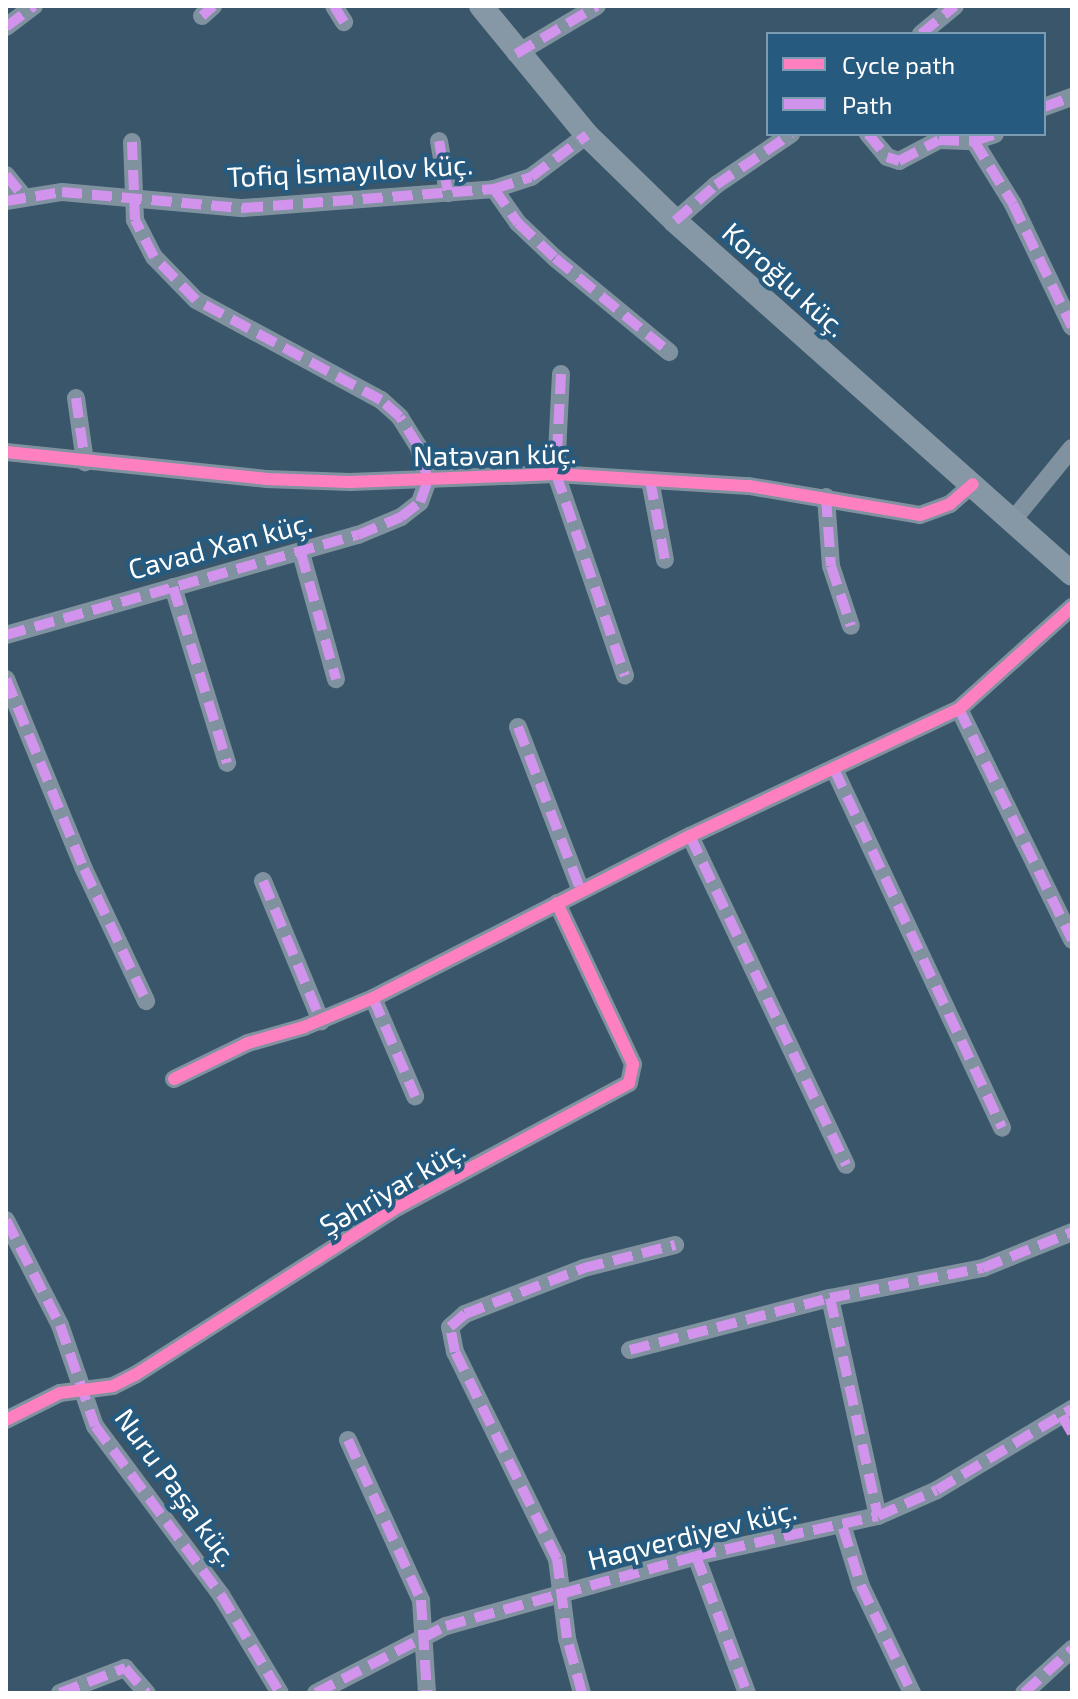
<!DOCTYPE html>
<html>
<head>
<meta charset="utf-8">
<style>
	body { margin:0 }
	#map { position:relative; width:1078px; height:1699px; overflow:hidden; background:#3a566a; font-family:"Exo 2",sans-serif }
	div>[style] { position:absolute }
	.street>* { height:18px; margin:-9px; padding:0 9px; transform-origin:9px; border-radius:9px; background:#8092a0 }
	.secondary>* { height:24px; margin:-12px; padding:0 12px; transform-origin:12px; border-radius:12px; background:#8698a6 }
	.quiet>* { height:10px; margin-top:-5px; transform-origin:0; background:repeating-linear-gradient(90deg,#d193ec 0 20px,transparent 0 30px) }
	.cycleway>* { height:12px; margin:-6px; padding:0 6px; transform-origin:6px; border-radius:6px; background:#ff80c0 }
	span { translate:-50% -50%; white-space:nowrap; text-align:center; line-height:1.15; -webkit-text-stroke:8px #265a7e; paint-order:stroke }
	.street-label { font-size:28px; color:#fff }
	.frame { position:absolute; inset:0; border:8px solid #fff; pointer-events:none }
	.legend { position:absolute; left:766px; top:32px; width:280px; height:104px; box-sizing:border-box; background:#265a7e; border:2px solid #7d9cb2; margin:0; padding:10px 14px; list-style:none; font-size:24px; color:#fff }
	.legend li { display:flex; align-items:center; gap:16px; height:40px }
	.legend b { width:40px; border:2px solid #7d9cb2 }
</style>
</head>
<body>
<div id="map">
	<div class="street">
		<div style="left:334px;top:6px;width:19px;rotate:58deg"></div>
		<div style="left:202px;top:16px;width:15px;rotate:-42deg"></div>
		<div style="left:6px;top:27px;width:35px;rotate:-37deg"></div>
		<div style="left:921px;top:34px;width:44px;rotate:-39.5deg"></div>
		<div style="left:516px;top:54px;width:94px;rotate:-30.7deg"></div>
		<div style="left:1044px;top:107px;width:30px;rotate:-20deg"></div>
		<div style="left:868px;top:134px;width:30px;rotate:50deg"></div>
		<div style="left:887px;top:157px;width:13px;rotate:18deg"></div>
		<div style="left:899px;top:161px;width:45px;rotate:-27.7deg"></div>
		<div style="left:939px;top:140px;width:35px;rotate:2deg"></div>
		<div style="left:974px;top:141px;width:22px;rotate:-18deg"></div>
		<div style="left:439px;top:141px;width:53px;rotate:80.2deg"></div>
		<div style="left:974px;top:141px;width:74px;rotate:58.2deg"></div>
		<div style="left:1013px;top:204px;width:136px;rotate:64.4deg"></div>
		<div style="left:6px;top:175px;width:27px;rotate:51deg"></div>
		<div style="left:494px;top:189px;width:42px;rotate:54.8deg"></div>
		<div style="left:518px;top:223px;width:51px;rotate:43.4deg"></div>
		<div style="left:555px;top:258px;width:148px;rotate:39.5deg"></div>
		<div style="left:6px;top:201px;width:57px;rotate:-9.1deg"></div>
		<div style="left:62px;top:192px;width:182px;rotate:5.1deg"></div>
		<div style="left:243px;top:208px;width:252px;rotate:-4.3deg"></div>
		<div style="left:494px;top:189px;width:39px;rotate:-18deg"></div>
		<div style="left:531px;top:177px;width:70px;rotate:-36.9deg"></div>
		<div style="left:675px;top:221px;width:55px;rotate:-41.3deg"></div>
		<div style="left:716px;top:185px;width:91px;rotate:-34.2deg"></div>
		<div style="left:561px;top:374px;width:100px;rotate:92.9deg"></div>
		<div style="left:556px;top:474px;width:213px;rotate:71.1deg"></div>
		<div style="left:76px;top:398px;width:65px;rotate:82deg"></div>
		<div style="left:6px;top:452px;width:261px;rotate:5.9deg"></div>
		<div style="left:266px;top:479px;width:84px;rotate:2deg"></div>
		<div style="left:350px;top:482px;width:206px;rotate:-2.2deg"></div>
		<div style="left:556px;top:474px;width:193px;rotate:3.6deg"></div>
		<div style="left:749px;top:486px;width:173px;rotate:9.6deg"></div>
		<div style="left:920px;top:515px;width:32px;rotate:-20deg"></div>
		<div style="left:950px;top:504px;width:30px;rotate:-41deg"></div>
		<div style="left:650px;top:480px;width:81px;rotate:79.4deg"></div>
		<div style="left:826px;top:497px;width:69px;rotate:85.9deg"></div>
		<div style="left:831px;top:566px;width:63px;rotate:71.6deg"></div>
		<div style="left:1013px;top:520px;width:93px;rotate:-50.7deg"></div>
		<div style="left:301px;top:553px;width:131px;rotate:74.5deg"></div>
		<div style="left:173px;top:587px;width:184px;rotate:72.9deg"></div>
		<div style="left:6px;top:635px;width:366px;rotate:-15.9deg"></div>
		<div style="left:358px;top:535px;width:47px;rotate:-22.7deg"></div>
		<div style="left:401px;top:517px;width:24px;rotate:-38deg"></div>
		<div style="left:420px;top:502px;width:23px;rotate:-70deg"></div>
		<div style="left:428px;top:480px;width:35px;rotate:-106deg"></div>
		<div style="left:418px;top:446px;width:34px;rotate:-122deg"></div>
		<div style="left:400px;top:417px;width:25px;rotate:-138deg"></div>
		<div style="left:381px;top:400px;width:210px;rotate:-151.6deg"></div>
		<div style="left:196px;top:300px;width:60px;rotate:-134.3deg"></div>
		<div style="left:154px;top:257px;width:42px;rotate:-117.2deg"></div>
		<div style="left:135px;top:220px;width:78px;rotate:-92.2deg"></div>
		<div style="left:6px;top:679px;width:205px;rotate:67.7deg"></div>
		<div style="left:84px;top:869px;width:146px;rotate:64.8deg"></div>
		<div style="left:959px;top:709px;width:257px;rotate:63.9deg"></div>
		<div style="left:518px;top:727px;width:176px;rotate:69deg"></div>
		<div style="left:834px;top:769px;width:396px;rotate:64.9deg"></div>
		<div style="left:690px;top:836px;width:364px;rotate:64.6deg"></div>
		<div style="left:263px;top:881px;width:152px;rotate:67.5deg"></div>
		<div style="left:373px;top:998px;width:107px;rotate:66.8deg"></div>
		<div style="left:174px;top:1079px;width:82px;rotate:-25.9deg"></div>
		<div style="left:248px;top:1043px;width:58px;rotate:-15.9deg"></div>
		<div style="left:304px;top:1027px;width:75px;rotate:-22.8deg"></div>
		<div style="left:373px;top:998px;width:356px;rotate:-27.1deg"></div>
		<div style="left:690px;top:836px;width:297px;rotate:-25.3deg"></div>
		<div style="left:959px;top:709px;width:152px;rotate:-42.1deg"></div>
		<div style="left:6px;top:1220px;width:118px;rotate:62.8deg"></div>
		<div style="left:60px;top:1325px;width:107px;rotate:70.9deg"></div>
		<div style="left:95px;top:1426px;width:211px;rotate:53.3deg"></div>
		<div style="left:221px;top:1595px;width:114px;rotate:59deg"></div>
		<div style="left:830px;top:1298px;width:223px;rotate:77.6deg"></div>
		<div style="left:630px;top:1350px;width:207px;rotate:-14.6deg"></div>
		<div style="left:830px;top:1298px;width:156px;rotate:-11.1deg"></div>
		<div style="left:983px;top:1268px;width:96px;rotate:-22deg"></div>
		<div style="left:6px;top:1420px;width:60px;rotate:-26.6deg"></div>
		<div style="left:60px;top:1393px;width:53px;rotate:-7.5deg"></div>
		<div style="left:113px;top:1386px;width:25px;rotate:-27deg"></div>
		<div style="left:135px;top:1375px;width:312px;rotate:-32.6deg"></div>
		<div style="left:398px;top:1207px;width:262px;rotate:-28.2deg"></div>
		<div style="left:629px;top:1083px;width:19px;rotate:-78deg"></div>
		<div style="left:633px;top:1064px;width:178px;rotate:-115.3deg"></div>
		<div style="left:348px;top:1440px;width:176px;rotate:65.5deg"></div>
		<div style="left:421px;top:1600px;width:93px;rotate:86.3deg"></div>
		<div style="left:843px;top:1528px;width:61px;rotate:72.8deg"></div>
		<div style="left:861px;top:1586px;width:119px;rotate:64.5deg"></div>
		<div style="left:696px;top:1556px;width:146px;rotate:69.6deg"></div>
		<div style="left:60px;top:1693px;width:70px;rotate:-21deg"></div>
		<div style="left:125px;top:1668px;width:33px;rotate:49deg"></div>
		<div style="left:316px;top:1693px;width:146px;rotate:-27.3deg"></div>
		<div style="left:446px;top:1626px;width:260px;rotate:-15.6deg"></div>
		<div style="left:696px;top:1556px;width:186px;rotate:-12.4deg"></div>
		<div style="left:878px;top:1516px;width:64px;rotate:-23.8deg"></div>
		<div style="left:937px;top:1490px;width:157px;rotate:-31deg"></div>
		<div style="left:582px;top:1693px;width:57px;rotate:-105.3deg"></div>
		<div style="left:567px;top:1638px;width:80px;rotate:-97.2deg"></div>
		<div style="left:557px;top:1559px;width:231px;rotate:-116.2deg"></div>
		<div style="left:455px;top:1352px;width:25px;rotate:-101deg"></div>
		<div style="left:450px;top:1327px;width:20px;rotate:-41deg"></div>
		<div style="left:465px;top:1314px;width:128px;rotate:-21.1deg"></div>
		<div style="left:584px;top:1268px;width:94px;rotate:-14.2deg"></div>
		<div style="left:1024px;top:1693px;width:65px;rotate:-42.5deg"></div>
	</div>
	<div class="secondary">
		<div style="left:481px;top:6px;width:167px;rotate:50.6deg"></div>
		<div style="left:587px;top:135px;width:123px;rotate:44.3deg"></div>
		<div style="left:675px;top:221px;width:531px;rotate:41.64deg"></div>
	</div>
	<div class="quiet">
		<div style="left:334px;top:6px;width:19px;rotate:58deg"></div>
		<div style="left:202px;top:16px;width:15px;rotate:-42deg"></div>
		<div style="left:6px;top:27px;width:35px;rotate:-37deg"></div>
		<div style="left:921px;top:34px;width:44px;rotate:-39.5deg"></div>
		<div style="left:516px;top:54px;width:94px;rotate:-30.7deg"></div>
		<div style="left:1044px;top:107px;width:30px;rotate:-20deg"></div>
		<div style="left:868px;top:134px;width:30px;rotate:50deg"></div>
		<div style="left:887px;top:157px;width:13px;rotate:18deg"></div>
		<div style="left:899px;top:161px;width:45px;rotate:-27.7deg"></div>
		<div style="left:939px;top:140px;width:35px;rotate:2deg"></div>
		<div style="left:974px;top:141px;width:22px;rotate:-18deg"></div>
		<div style="left:439px;top:141px;width:53px;rotate:80.2deg"></div>
		<div style="left:974px;top:141px;width:74px;rotate:58.2deg"></div>
		<div style="left:1013px;top:204px;width:136px;rotate:64.4deg"></div>
		<div style="left:6px;top:175px;width:27px;rotate:51deg"></div>
		<div style="left:494px;top:189px;width:42px;rotate:54.8deg"></div>
		<div style="left:518px;top:223px;width:51px;rotate:43.4deg"></div>
		<div style="left:555px;top:258px;width:148px;rotate:39.5deg"></div>
		<div style="left:6px;top:201px;width:57px;rotate:-9.1deg"></div>
		<div style="left:62px;top:192px;width:182px;rotate:5.1deg"></div>
		<div style="left:243px;top:208px;width:252px;rotate:-4.3deg"></div>
		<div style="left:494px;top:189px;width:39px;rotate:-18deg"></div>
		<div style="left:531px;top:177px;width:70px;rotate:-36.9deg"></div>
		<div style="left:675px;top:221px;width:55px;rotate:-41.3deg"></div>
		<div style="left:716px;top:185px;width:91px;rotate:-34.2deg"></div>
		<div style="left:561px;top:374px;width:100px;rotate:92.9deg"></div>
		<div style="left:556px;top:474px;width:213px;rotate:71.1deg"></div>
		<div style="left:76px;top:398px;width:65px;rotate:82deg"></div>
		<div style="left:650px;top:480px;width:81px;rotate:79.4deg"></div>
		<div style="left:826px;top:497px;width:69px;rotate:85.9deg"></div>
		<div style="left:831px;top:566px;width:63px;rotate:71.6deg"></div>
		<div style="left:301px;top:553px;width:131px;rotate:74.5deg"></div>
		<div style="left:173px;top:587px;width:184px;rotate:72.9deg"></div>
		<div style="left:6px;top:635px;width:366px;rotate:-15.9deg"></div>
		<div style="left:358px;top:535px;width:47px;rotate:-22.7deg"></div>
		<div style="left:401px;top:517px;width:24px;rotate:-38deg"></div>
		<div style="left:420px;top:502px;width:23px;rotate:-70deg"></div>
		<div style="left:428px;top:480px;width:35px;rotate:-106deg"></div>
		<div style="left:418px;top:446px;width:34px;rotate:-122deg"></div>
		<div style="left:400px;top:417px;width:25px;rotate:-138deg"></div>
		<div style="left:381px;top:400px;width:210px;rotate:-151.6deg"></div>
		<div style="left:196px;top:300px;width:60px;rotate:-134.3deg"></div>
		<div style="left:154px;top:257px;width:42px;rotate:-117.2deg"></div>
		<div style="left:135px;top:220px;width:78px;rotate:-92.2deg"></div>
		<div style="left:6px;top:679px;width:205px;rotate:67.7deg"></div>
		<div style="left:84px;top:869px;width:146px;rotate:64.8deg"></div>
		<div style="left:959px;top:709px;width:257px;rotate:63.9deg"></div>
		<div style="left:518px;top:727px;width:176px;rotate:69deg"></div>
		<div style="left:834px;top:769px;width:396px;rotate:64.9deg"></div>
		<div style="left:690px;top:836px;width:364px;rotate:64.6deg"></div>
		<div style="left:263px;top:881px;width:152px;rotate:67.5deg"></div>
		<div style="left:373px;top:998px;width:107px;rotate:66.8deg"></div>
		<div style="left:6px;top:1220px;width:118px;rotate:62.8deg"></div>
		<div style="left:60px;top:1325px;width:107px;rotate:70.9deg"></div>
		<div style="left:95px;top:1426px;width:211px;rotate:53.3deg"></div>
		<div style="left:221px;top:1595px;width:114px;rotate:59deg"></div>
		<div style="left:830px;top:1298px;width:223px;rotate:77.6deg"></div>
		<div style="left:630px;top:1350px;width:207px;rotate:-14.6deg"></div>
		<div style="left:830px;top:1298px;width:156px;rotate:-11.1deg"></div>
		<div style="left:983px;top:1268px;width:96px;rotate:-22deg"></div>
		<div style="left:1062px;top:1416px;width:20px;rotate:60deg"></div>
		<div style="left:348px;top:1440px;width:176px;rotate:65.5deg"></div>
		<div style="left:421px;top:1600px;width:93px;rotate:86.3deg"></div>
		<div style="left:843px;top:1528px;width:61px;rotate:72.8deg"></div>
		<div style="left:861px;top:1586px;width:119px;rotate:64.5deg"></div>
		<div style="left:696px;top:1556px;width:146px;rotate:69.6deg"></div>
		<div style="left:60px;top:1693px;width:70px;rotate:-21deg"></div>
		<div style="left:125px;top:1668px;width:33px;rotate:49deg"></div>
		<div style="left:316px;top:1693px;width:146px;rotate:-27.3deg"></div>
		<div style="left:446px;top:1626px;width:260px;rotate:-15.6deg"></div>
		<div style="left:696px;top:1556px;width:186px;rotate:-12.4deg"></div>
		<div style="left:878px;top:1516px;width:64px;rotate:-23.8deg"></div>
		<div style="left:937px;top:1490px;width:157px;rotate:-31deg"></div>
		<div style="left:582px;top:1693px;width:57px;rotate:-105.3deg"></div>
		<div style="left:567px;top:1638px;width:80px;rotate:-97.2deg"></div>
		<div style="left:557px;top:1559px;width:231px;rotate:-116.2deg"></div>
		<div style="left:455px;top:1352px;width:25px;rotate:-101deg"></div>
		<div style="left:450px;top:1327px;width:20px;rotate:-41deg"></div>
		<div style="left:465px;top:1314px;width:128px;rotate:-21.1deg"></div>
		<div style="left:584px;top:1268px;width:94px;rotate:-14.2deg"></div>
		<div style="left:1024px;top:1693px;width:65px;rotate:-42.5deg"></div>
	</div>
	<div class="cycleway">
		<div style="left:6px;top:452px;width:261px;rotate:5.9deg"></div>
		<div style="left:266px;top:479px;width:84px;rotate:2deg"></div>
		<div style="left:350px;top:482px;width:206px;rotate:-2.2deg"></div>
		<div style="left:556px;top:474px;width:193px;rotate:3.6deg"></div>
		<div style="left:749px;top:486px;width:173px;rotate:9.6deg"></div>
		<div style="left:920px;top:515px;width:32px;rotate:-20deg"></div>
		<div style="left:950px;top:504px;width:30px;rotate:-41deg"></div>
		<div style="left:174px;top:1079px;width:82px;rotate:-25.9deg"></div>
		<div style="left:248px;top:1043px;width:58px;rotate:-15.9deg"></div>
		<div style="left:304px;top:1027px;width:75px;rotate:-22.8deg"></div>
		<div style="left:373px;top:998px;width:356px;rotate:-27.1deg"></div>
		<div style="left:690px;top:836px;width:297px;rotate:-25.3deg"></div>
		<div style="left:959px;top:709px;width:152px;rotate:-42.1deg"></div>
		<div style="left:6px;top:1420px;width:60px;rotate:-26.6deg"></div>
		<div style="left:60px;top:1393px;width:53px;rotate:-7.5deg"></div>
		<div style="left:113px;top:1386px;width:25px;rotate:-27deg"></div>
		<div style="left:135px;top:1375px;width:312px;rotate:-32.6deg"></div>
		<div style="left:398px;top:1207px;width:262px;rotate:-28.2deg"></div>
		<div style="left:629px;top:1083px;width:19px;rotate:-78deg"></div>
		<div style="left:633px;top:1064px;width:178px;rotate:-115.3deg"></div>
	</div>
	<div class="street-label">
		<span style="left:350px;top:170px;rotate:-3deg">Tofiq İsmayılov küç.</span>
		<span style="left:785px;top:279px;rotate:42deg">Koroğlu küç.</span>
		<span style="left:495px;top:454px;rotate:-1deg">Natəvan küç.</span>
		<span style="left:220px;top:545px;rotate:-15deg">Cavad Xan küç.</span>
		<span style="left:392px;top:1187px;rotate:-30deg">Şəhriyar küç.</span>
		<span style="left:177px;top:1487px;rotate:54deg">Nuru Paşa küç.</span>
		<span style="left:692px;top:1534px;rotate:-14deg">Haqverdiyev küç.</span>
	</div>
	<div class="frame"></div>
	<ul class="legend">
	<li><b style="height:10px;background:#ff80c0"></b>Cycle path</li>
	<li><b style="height:10px;background:#d193ec"></b>Path</li>
	</ul>
</div>
</body>
</html>
